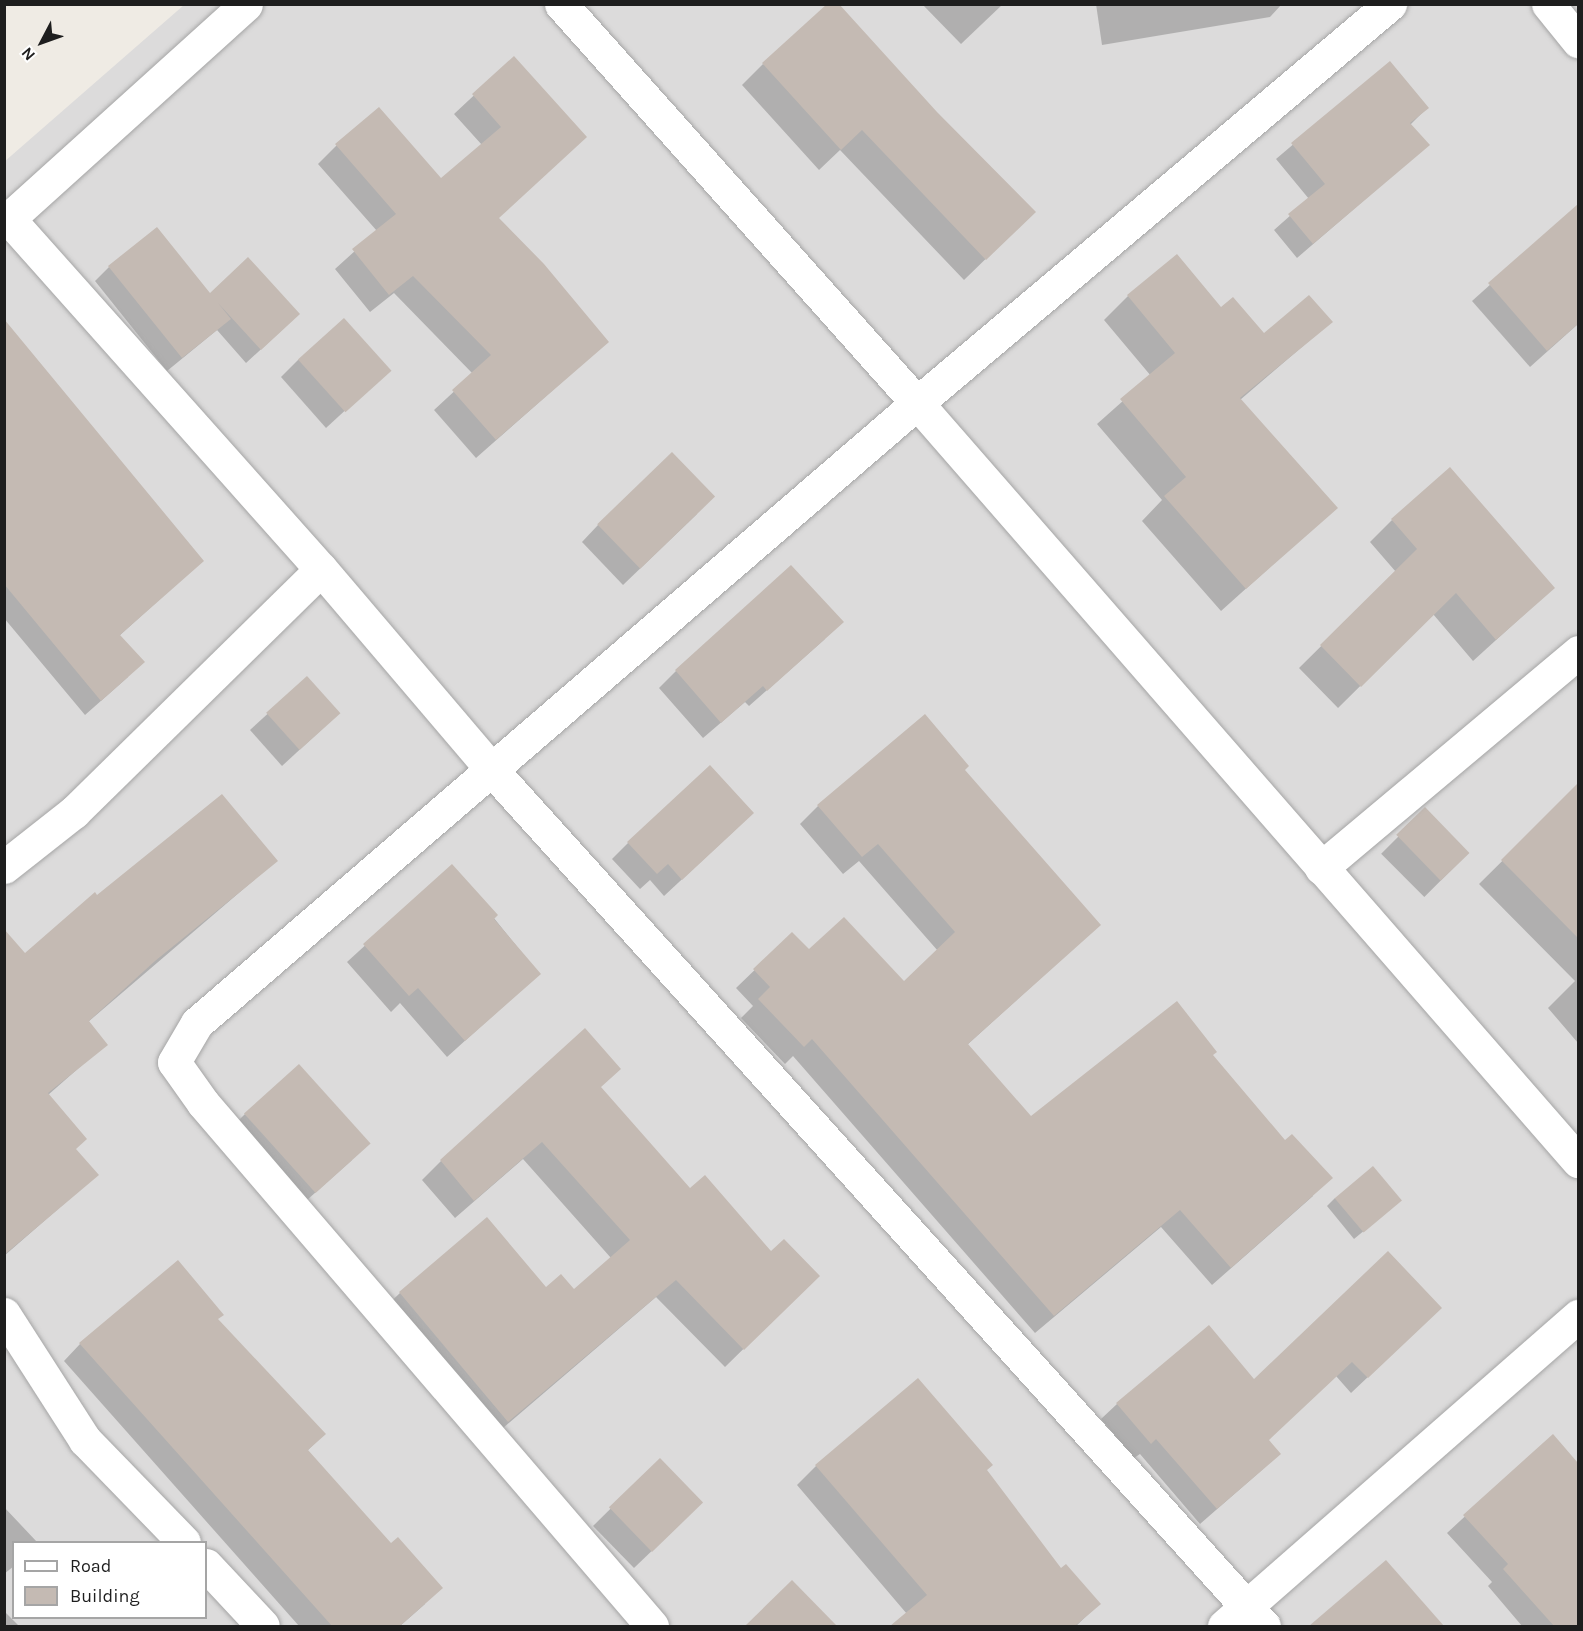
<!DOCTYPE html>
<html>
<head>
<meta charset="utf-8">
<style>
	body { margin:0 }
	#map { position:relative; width:1583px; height:1631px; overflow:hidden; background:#efebe4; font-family:Karla,sans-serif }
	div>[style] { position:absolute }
	.residential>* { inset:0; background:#dcdbdb }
	.shadow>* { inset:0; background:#0003; transform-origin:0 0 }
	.building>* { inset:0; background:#c4bab3; transform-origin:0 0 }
	.roads { filter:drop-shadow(0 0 2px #a5a5a5) drop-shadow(0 0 2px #a5a5a5) }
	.minor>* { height:33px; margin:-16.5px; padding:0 16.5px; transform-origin:16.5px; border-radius:16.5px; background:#fff }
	span { translate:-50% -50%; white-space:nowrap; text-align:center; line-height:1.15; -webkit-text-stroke:4.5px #fff; paint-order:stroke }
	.frame { position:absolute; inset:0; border:6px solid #1e1e1e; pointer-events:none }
	.legend { position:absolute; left:12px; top:1541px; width:195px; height:78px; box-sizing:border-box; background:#fff; border:2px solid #a5a5a5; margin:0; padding:8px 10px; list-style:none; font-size:18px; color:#1e1e1e }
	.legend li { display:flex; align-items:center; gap:12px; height:30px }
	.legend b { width:30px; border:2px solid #a5a5a5 }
	.north { position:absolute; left:12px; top:12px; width:60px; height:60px; -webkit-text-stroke:4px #fff; paint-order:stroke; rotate:229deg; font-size:16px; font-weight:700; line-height:24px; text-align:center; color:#1e1e1e }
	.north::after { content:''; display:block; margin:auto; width:21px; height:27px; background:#1e1e1e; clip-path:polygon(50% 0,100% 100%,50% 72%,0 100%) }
</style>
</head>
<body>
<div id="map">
	<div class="residential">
		<div style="clip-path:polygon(evenodd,184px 5px,1578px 5px,1578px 1626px,5px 1626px,4px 162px,184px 5px,14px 1542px,206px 1542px,206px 1618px,14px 1618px,14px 1542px)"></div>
	</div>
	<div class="shadow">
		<div style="clip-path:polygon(922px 4px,1003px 4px,961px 44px)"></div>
		<div style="clip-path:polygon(1096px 4px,1282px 4px,1270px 17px,1102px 45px)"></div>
		<div style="clip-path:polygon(514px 58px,497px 219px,607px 342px,476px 458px,434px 410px,473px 374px,394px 293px,370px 312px,335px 269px,377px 231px,318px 164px,337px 145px,441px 180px,482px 145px,454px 114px)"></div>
		<div style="clip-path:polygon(1389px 63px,1427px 108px,1410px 125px,1428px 145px,1297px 258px,1274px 230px,1309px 199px,1276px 159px)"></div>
		<div style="clip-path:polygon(763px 64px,1034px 212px,964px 280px,840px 150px,819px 170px,742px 85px)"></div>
		<div style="clip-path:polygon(1569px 214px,1578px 226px,1578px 324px,1530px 367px,1472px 301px)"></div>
		<div style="clip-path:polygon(109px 267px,210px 295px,284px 328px,246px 363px,217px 330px,167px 371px,95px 281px)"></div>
		<div style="clip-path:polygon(1128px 296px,1221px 310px,1263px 335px,1331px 322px,1240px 400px,1336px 508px,1221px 611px,1142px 521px,1162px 500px,1097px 424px,1151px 376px,1104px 320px)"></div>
		<div style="clip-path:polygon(298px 360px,388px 371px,326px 428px,281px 377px)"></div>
		<div style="clip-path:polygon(4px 478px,202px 561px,119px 636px,128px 677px,85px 715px,4px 618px)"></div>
		<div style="clip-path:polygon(697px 514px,623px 585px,582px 542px,598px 525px)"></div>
		<div style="clip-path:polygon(1392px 520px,1553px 588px,1473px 661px,1433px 614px,1338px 708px,1299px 668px,1396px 572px,1370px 542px)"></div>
		<div style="clip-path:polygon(825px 639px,749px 706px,745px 702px,703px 738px,659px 688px,676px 671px)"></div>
		<div style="clip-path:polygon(307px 678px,321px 730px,282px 766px,250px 730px)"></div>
		<div style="clip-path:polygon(963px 770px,1099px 925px,967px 1045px,1031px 1118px,1211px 1055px,1313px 1196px,1212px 1285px,1161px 1227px,1035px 1333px,793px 1056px,785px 1064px,741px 1018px,753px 1006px,736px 988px,792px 934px,809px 951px,904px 983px,938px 951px,859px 861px,843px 874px,800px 824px,818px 806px)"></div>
		<div style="clip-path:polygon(1572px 792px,1578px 799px,1578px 1043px,1548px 1008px,1575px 981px,1479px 884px)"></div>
		<div style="left:1425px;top:810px;width:61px;height:62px;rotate:45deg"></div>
		<div style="clip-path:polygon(735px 830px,664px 896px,650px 880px,640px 889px,612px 859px,628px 843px)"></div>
		<div style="clip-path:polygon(276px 861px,88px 1022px,106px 1044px,48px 1095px,75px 1149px,97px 1175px,4px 1256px,4px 931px,25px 955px,97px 897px)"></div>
		<div style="clip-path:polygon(452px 866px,539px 974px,447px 1057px,400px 1003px,391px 1012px,347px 962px)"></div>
		<div style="clip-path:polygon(600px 1088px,690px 1190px,771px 1254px,818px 1276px,725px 1367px,656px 1297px,489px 1440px,381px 1311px,400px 1293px,574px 1291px,611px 1258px,523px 1159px,455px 1218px,422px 1180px,441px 1161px)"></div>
		<div style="clip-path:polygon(245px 1114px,352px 1160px,298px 1208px,229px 1130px)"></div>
		<div style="clip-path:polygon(1335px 1198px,1400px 1201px,1354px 1239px,1327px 1206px)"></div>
		<div style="clip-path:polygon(216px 1320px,324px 1434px,307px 1451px,391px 1545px,425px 1604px,400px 1626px,299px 1626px,64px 1361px,80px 1344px)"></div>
		<div style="clip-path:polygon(1424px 1324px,1351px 1393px,1336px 1376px,1267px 1440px,1263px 1469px,1200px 1524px,1140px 1454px,1134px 1458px,1101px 1419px,1117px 1404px,1254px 1382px)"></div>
		<div style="clip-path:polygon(1552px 1436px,1578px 1466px,1578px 1626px,1522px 1626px,1488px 1586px,1492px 1582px,1447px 1533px)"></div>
		<div style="clip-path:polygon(660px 1460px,684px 1520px,634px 1568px,593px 1526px)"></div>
		<div style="clip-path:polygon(816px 1466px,985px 1470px,1061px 1570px,1099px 1604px,1076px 1626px,892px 1626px,907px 1614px,797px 1485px)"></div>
		<div style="clip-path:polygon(4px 1507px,37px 1542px,14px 1542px,14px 1566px,4px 1574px)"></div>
		<div style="clip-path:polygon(1386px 1562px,1429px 1612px,1415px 1626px,1311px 1626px)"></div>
		<div style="clip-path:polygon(792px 1583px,835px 1626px,747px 1626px)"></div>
		<div style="clip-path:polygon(4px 1611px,19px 1626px,4px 1626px)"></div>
	</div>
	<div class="building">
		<div style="clip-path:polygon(827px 4px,839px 4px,937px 112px,1036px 212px,986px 260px,862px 130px,841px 150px,762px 63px)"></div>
		<div style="clip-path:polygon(514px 56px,587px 137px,499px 218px,544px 264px,609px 342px,496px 440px,452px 390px,491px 355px,413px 276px,389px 295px,352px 249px,396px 214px,335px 144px,379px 107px,441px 178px,501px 127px,472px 94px)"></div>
		<div style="clip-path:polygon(1390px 61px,1429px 108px,1410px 123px,1430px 145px,1313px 244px,1288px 214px,1325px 184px,1291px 143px)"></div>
		<div style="clip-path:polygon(1578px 204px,1578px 324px,1547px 351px,1488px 283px)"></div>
		<div style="clip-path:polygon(157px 227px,210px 293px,248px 257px,300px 314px,261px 350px,218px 303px,231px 319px,182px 358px,108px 266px)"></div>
		<div style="clip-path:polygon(1177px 254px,1221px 307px,1233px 297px,1264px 333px,1309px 295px,1333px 322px,1240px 398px,1338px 508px,1246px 589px,1164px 496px,1186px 477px,1120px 399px,1175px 353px,1127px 295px)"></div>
		<div style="left:344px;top:318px;width:71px;height:62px;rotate:48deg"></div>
		<div style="clip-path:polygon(4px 319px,204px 561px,120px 635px,145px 662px,101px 701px,4px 584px)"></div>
		<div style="left:672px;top:452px;width:62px;height:104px;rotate:46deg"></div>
		<div style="clip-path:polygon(1450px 467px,1555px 588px,1496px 640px,1456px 593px,1361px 687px,1320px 645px,1417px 549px,1391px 519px)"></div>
		<div style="clip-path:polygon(791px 565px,844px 622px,767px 691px,763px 686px,721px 723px,675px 670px)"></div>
		<div style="left:307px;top:676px;width:50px;height:55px;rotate:48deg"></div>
		<div style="clip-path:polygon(925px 714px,969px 766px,965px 770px,1101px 925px,968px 1044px,1031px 1116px,1177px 1001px,1217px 1052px,1213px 1055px,1285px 1140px,1292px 1134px,1333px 1178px,1231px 1268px,1180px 1210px,1054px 1316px,812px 1039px,804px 1047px,758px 999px,770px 987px,753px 969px,792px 932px,809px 949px,844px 917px,904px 981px,955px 932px,878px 844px,862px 857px,817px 805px)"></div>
		<div style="clip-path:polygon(710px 765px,754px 813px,682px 880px,668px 864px,657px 874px,627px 842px)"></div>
		<div style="clip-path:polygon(1578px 783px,1578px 938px,1501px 860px)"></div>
		<div style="clip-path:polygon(222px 794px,278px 861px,155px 961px,89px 1021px,108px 1045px,48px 1093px,87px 1139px,76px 1149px,99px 1175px,4px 1255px,4px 929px,25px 953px,95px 892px,97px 895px)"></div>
		<div style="left:1425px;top:807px;width:64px;height:40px;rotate:46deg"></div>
		<div style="clip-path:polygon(452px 864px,498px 915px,494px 919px,541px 974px,465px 1041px,418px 988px,409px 996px,363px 944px)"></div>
		<div style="clip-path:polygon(585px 1028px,621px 1069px,601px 1087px,690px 1188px,705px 1175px,771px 1251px,784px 1239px,820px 1276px,744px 1350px,676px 1280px,508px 1422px,399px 1292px,487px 1217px,546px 1287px,561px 1274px,574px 1289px,630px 1240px,542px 1142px,474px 1201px,440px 1160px)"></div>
		<div style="left:299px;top:1064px;width:107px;height:74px;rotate:48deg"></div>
		<div style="left:1373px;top:1166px;width:45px;height:50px;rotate:50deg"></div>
		<div style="clip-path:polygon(1388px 1251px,1442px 1308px,1368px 1378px,1352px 1362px,1269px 1440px,1281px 1454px,1217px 1509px,1156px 1439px,1151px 1444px,1116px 1403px,1209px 1325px,1254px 1379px)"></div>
		<div style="clip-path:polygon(178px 1260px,224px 1315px,218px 1319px,326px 1434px,308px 1450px,391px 1543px,398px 1537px,443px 1588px,400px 1626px,332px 1626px,79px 1343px)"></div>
		<div style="clip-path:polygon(918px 1378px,993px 1465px,987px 1470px,1061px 1568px,1066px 1564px,1101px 1604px,1075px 1626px,890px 1626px,927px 1595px,815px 1465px)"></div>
		<div style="clip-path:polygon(1553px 1434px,1578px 1463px,1578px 1626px,1554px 1626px,1503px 1569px,1508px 1564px,1463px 1515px)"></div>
		<div style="left:660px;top:1458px;width:62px;height:71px;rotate:46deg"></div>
		<div style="clip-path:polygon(1386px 1560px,1444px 1626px,1309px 1626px)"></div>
		<div style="clip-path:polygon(792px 1580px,837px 1626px,745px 1626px)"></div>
	</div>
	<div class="roads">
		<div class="minor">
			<div style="left:561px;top:4px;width:535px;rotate:48.26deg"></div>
			<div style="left:917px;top:403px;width:1006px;rotate:48.91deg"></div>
			<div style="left:1548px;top:4px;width:48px;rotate:51deg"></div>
			<div style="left:9px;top:219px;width:469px;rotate:48.3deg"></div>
			<div style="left:321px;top:569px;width:262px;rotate:49.6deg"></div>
			<div style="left:491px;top:769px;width:1154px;rotate:47.95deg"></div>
			<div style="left:4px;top:223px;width:326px;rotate:-42.1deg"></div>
			<div style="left:4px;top:867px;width:89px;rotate:-38.2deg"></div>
			<div style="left:74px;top:812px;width:346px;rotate:-44.5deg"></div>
			<div style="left:1321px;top:868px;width:336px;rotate:-40deg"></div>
			<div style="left:4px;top:1314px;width:150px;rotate:57.3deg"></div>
			<div style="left:85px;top:1440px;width:142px;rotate:45.9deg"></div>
			<div style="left:206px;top:1565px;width:83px;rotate:46.9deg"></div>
			<div style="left:652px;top:1626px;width:689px;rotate:-130.65deg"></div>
			<div style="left:203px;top:1103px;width:50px;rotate:-125.3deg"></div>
			<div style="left:174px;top:1062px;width:45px;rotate:-59.5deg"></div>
			<div style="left:197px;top:1023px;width:950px;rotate:-40.73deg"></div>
			<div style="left:917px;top:403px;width:619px;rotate:-40.15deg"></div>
			<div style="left:1224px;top:1626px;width:471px;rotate:-41.2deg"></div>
		</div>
	</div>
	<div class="frame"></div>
	<ul class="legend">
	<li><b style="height:8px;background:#fff"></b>Road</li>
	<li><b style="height:16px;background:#c4bab3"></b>Building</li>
	</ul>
	<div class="north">N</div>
</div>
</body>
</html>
